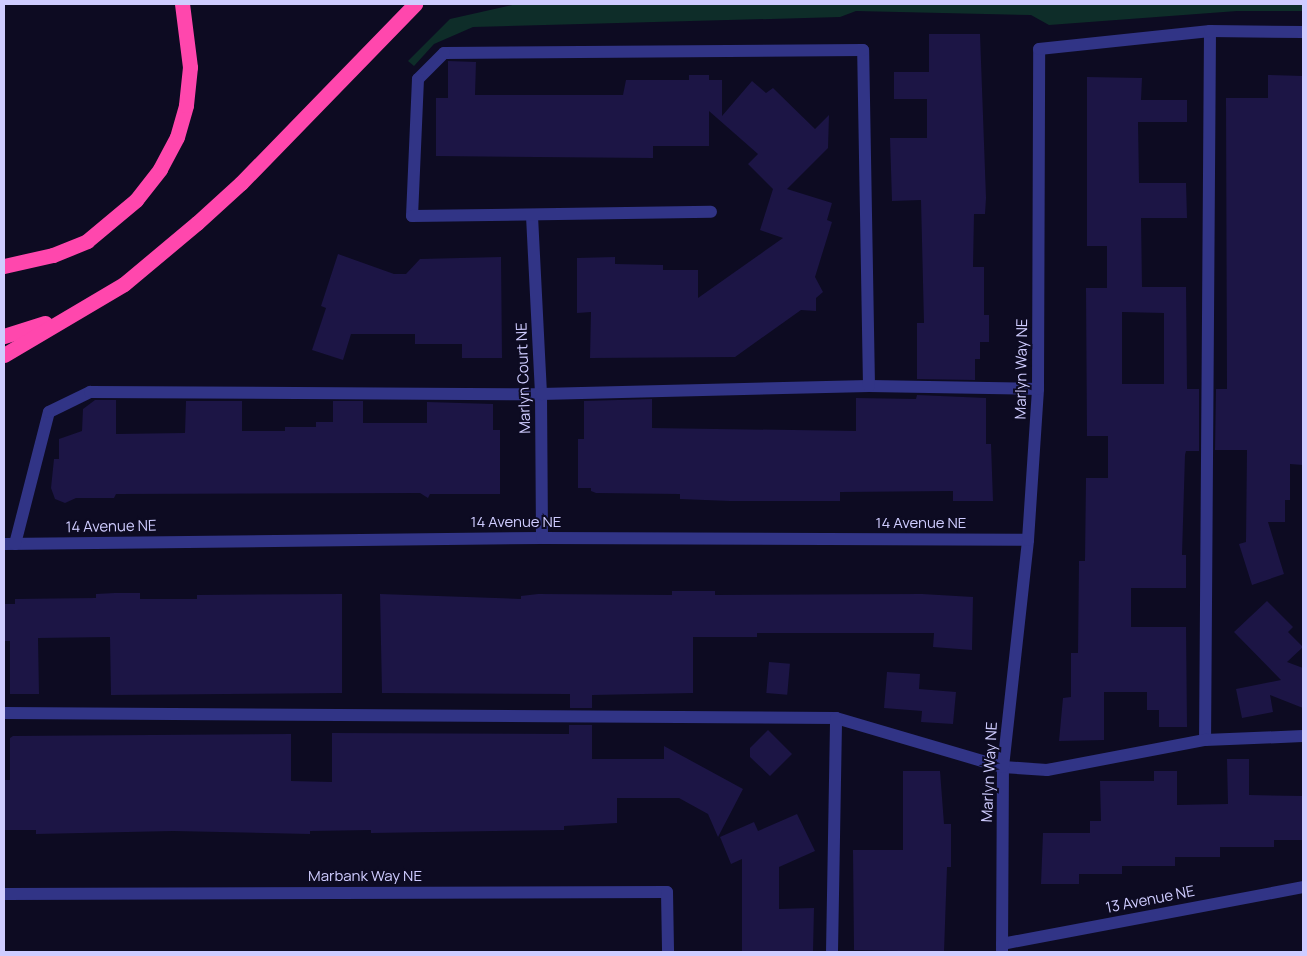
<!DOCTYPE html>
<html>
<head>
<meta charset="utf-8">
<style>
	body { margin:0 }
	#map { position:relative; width:1307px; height:956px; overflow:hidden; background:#0d0b22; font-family:Manrope,sans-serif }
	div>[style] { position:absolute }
	.green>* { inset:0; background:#0e2d29 }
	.building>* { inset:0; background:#1c1545; transform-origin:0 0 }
	.minor>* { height:12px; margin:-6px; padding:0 6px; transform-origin:6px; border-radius:6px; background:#313486 }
	.highway>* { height:15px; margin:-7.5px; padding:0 7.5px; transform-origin:7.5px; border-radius:7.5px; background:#ff47ad }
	span { translate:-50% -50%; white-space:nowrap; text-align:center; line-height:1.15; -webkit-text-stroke:4px #0d0b22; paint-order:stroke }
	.street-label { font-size:15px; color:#cfccff }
	.frame { position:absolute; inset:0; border:5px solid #cfccff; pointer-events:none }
</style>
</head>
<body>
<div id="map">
	<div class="green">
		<div style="clip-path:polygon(517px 4px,1303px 4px,1303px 11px,1237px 11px,1049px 25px,1031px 15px,856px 11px,840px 17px,473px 27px,434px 44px,414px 66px,408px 61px,450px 19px)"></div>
	</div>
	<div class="building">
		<div style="clip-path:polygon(929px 34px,980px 34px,986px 198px,985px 214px,974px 214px,973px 267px,984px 267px,984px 315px,989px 315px,989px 342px,980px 342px,980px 359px,975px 359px,975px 380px,917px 379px,917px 323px,924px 323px,921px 200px,892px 201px,890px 138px,927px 138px,927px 99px,894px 99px,894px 72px,929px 72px)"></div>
		<div style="clip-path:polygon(448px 61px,476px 62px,475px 95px,623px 95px,626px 80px,689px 80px,689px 75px,709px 75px,709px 80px,722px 80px,722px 116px,752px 81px,766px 93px,773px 88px,815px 129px,829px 115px,828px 148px,787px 189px,832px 203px,827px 220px,832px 222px,815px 277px,823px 292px,816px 298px,816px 311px,801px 310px,735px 357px,590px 358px,591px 312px,577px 313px,577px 258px,615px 257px,615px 264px,663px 265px,663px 270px,698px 270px,698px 298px,783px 238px,760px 230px,773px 189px,748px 164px,758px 154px,709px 111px,709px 146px,653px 146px,653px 158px,436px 156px,436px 98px,448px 98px)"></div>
		<div style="clip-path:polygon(1268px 75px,1303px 76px,1303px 465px,1290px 464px,1290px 500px,1285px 500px,1285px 522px,1268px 522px,1284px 574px,1252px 585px,1239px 544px,1246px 542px,1247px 450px,1215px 450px,1216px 389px,1227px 389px,1226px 98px,1268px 98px)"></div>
		<div style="clip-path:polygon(evenodd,1087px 77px,1142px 78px,1141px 100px,1187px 100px,1187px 122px,1138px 122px,1139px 183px,1186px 183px,1187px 218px,1141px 218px,1142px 287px,1186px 287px,1187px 389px,1199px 389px,1199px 451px,1186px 451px,1185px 455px,1182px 555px,1186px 555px,1186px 588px,1131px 588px,1131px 627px,1186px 627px,1187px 727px,1159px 727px,1159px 710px,1147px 710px,1147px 692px,1104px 692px,1104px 740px,1059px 741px,1063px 698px,1071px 697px,1071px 653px,1078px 653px,1079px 561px,1085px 561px,1086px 478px,1108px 478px,1108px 436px,1087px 436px,1086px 288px,1107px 288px,1107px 246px,1087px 246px,1087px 77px,1122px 312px,1164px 313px,1164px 384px,1122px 384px,1122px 312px)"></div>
		<div style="clip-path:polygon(338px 254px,394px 274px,406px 274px,420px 259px,501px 257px,502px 358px,462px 358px,462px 344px,415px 344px,415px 334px,351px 334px,343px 360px,312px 350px,326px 308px,321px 306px)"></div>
		<div style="clip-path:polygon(917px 395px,986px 398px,986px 444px,991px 444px,993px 501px,953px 501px,953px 491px,840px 492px,840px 501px,730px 501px,680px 499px,680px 494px,596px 493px,591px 491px,591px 488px,578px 488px,578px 439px,584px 439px,584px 401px,652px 399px,652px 428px,856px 431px,856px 398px,916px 399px)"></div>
		<div style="clip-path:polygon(95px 400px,116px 400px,116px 434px,185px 433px,186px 401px,242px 401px,242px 431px,285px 431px,285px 427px,316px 427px,316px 422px,333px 422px,333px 401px,363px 401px,363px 423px,427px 423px,427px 402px,493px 404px,493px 430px,500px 430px,500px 494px,430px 494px,428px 498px,420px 493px,116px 494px,114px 498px,76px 498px,65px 503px,55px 499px,51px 488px,54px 459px,59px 459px,59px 439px,82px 431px,83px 409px)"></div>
		<div style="clip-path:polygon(672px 591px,715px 591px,715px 595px,922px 594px,973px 597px,972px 650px,933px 647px,934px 633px,757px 633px,757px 637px,693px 637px,693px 693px,592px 695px,592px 708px,570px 708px,570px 694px,382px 693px,380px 594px,521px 599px,521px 596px,538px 594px,672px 595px)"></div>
		<div style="clip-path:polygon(115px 593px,140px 593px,140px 599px,197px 599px,197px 595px,342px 594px,342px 693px,111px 695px,110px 637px,38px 638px,39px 694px,10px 694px,10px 641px,4px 641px,4px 604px,15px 604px,15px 599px,96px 598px,96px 594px)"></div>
		<div style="clip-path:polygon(1267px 601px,1293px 627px,1288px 632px,1303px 647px,1287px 662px,1303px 668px,1303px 708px,1270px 695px,1273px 712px,1242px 718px,1236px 689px,1281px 680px,1234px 632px)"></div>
		<div style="left:769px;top:662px;width:21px;height:31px;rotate:5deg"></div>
		<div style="clip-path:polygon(887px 672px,920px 674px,919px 689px,956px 692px,953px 724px,921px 722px,922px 711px,884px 708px)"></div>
		<div style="clip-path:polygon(569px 725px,592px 725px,592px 759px,664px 759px,664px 746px,743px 789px,718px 837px,708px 814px,679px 798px,617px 798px,617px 823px,564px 826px,564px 830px,371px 833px,371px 830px,310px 831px,310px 834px,173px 831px,36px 834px,36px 830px,4px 830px,4px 780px,10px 780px,10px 738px,13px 736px,291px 734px,291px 781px,332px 782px,332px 733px,569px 734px)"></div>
		<div style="clip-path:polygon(768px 730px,792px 754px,770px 776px,750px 757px,750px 748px)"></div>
		<div style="clip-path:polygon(1227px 759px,1249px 759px,1249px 795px,1303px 796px,1303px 840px,1274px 840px,1274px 847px,1220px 847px,1220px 857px,1175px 857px,1175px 866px,1122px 866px,1122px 874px,1079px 874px,1079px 884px,1041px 884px,1043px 833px,1090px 833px,1090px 821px,1101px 821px,1100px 781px,1154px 781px,1154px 771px,1177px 771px,1177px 805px,1228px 804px)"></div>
		<div style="clip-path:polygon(903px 771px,940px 771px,944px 824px,951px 824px,951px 867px,947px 867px,944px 952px,854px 950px,853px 850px,903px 850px)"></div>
		<div style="clip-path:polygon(797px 814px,815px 851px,779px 867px,779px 909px,814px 908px,813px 952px,742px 952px,742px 859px,731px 864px,720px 837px,754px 822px,758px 831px)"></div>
	</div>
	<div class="minor">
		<div style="left:1210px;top:31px;width:709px;rotate:90.4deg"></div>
		<div style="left:1205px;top:740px;width:98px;rotate:-2.3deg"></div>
		<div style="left:532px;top:216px;width:178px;rotate:87.1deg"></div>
		<div style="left:541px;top:394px;width:144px;rotate:89.6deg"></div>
		<div style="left:869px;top:386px;width:169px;rotate:1deg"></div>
		<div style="left:4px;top:544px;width:538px;rotate:-0.64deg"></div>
		<div style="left:542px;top:538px;width:486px;rotate:0.2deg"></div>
		<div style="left:15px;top:544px;width:136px;rotate:-75.6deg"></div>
		<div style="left:49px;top:412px;width:46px;rotate:-26deg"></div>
		<div style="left:90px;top:392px;width:451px;rotate:0.3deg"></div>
		<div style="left:541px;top:394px;width:328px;rotate:-1.4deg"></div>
		<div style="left:869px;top:386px;width:336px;rotate:-91deg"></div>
		<div style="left:863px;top:50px;width:419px;rotate:179.6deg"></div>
		<div style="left:444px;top:53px;width:37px;rotate:135deg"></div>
		<div style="left:418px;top:79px;width:137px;rotate:92.5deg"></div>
		<div style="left:412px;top:216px;width:299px;rotate:-0.8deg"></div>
		<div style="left:4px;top:713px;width:832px;rotate:0.34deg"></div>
		<div style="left:836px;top:718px;width:174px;rotate:16.4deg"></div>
		<div style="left:1003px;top:767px;width:44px;rotate:3.9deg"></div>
		<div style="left:1047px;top:770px;width:161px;rotate:-10.8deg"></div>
		<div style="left:4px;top:894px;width:663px;rotate:-0.17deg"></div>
		<div style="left:667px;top:892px;width:60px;rotate:89deg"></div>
		<div style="left:1002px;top:944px;width:306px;rotate:-10.7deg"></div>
		<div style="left:832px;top:952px;width:234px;rotate:-89deg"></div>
		<div style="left:1002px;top:952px;width:185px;rotate:-89.7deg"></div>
		<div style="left:1003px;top:767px;width:228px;rotate:-83.7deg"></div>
		<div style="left:1028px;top:540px;width:151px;rotate:-86.2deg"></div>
		<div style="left:1038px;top:389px;width:340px;rotate:-89.8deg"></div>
		<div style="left:1039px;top:49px;width:172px;rotate:-6deg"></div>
		<div style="left:1210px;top:31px;width:93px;rotate:0.6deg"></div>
	</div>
	<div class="highway">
		<div style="left:4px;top:266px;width:50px;rotate:-12.7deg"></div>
		<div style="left:53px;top:255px;width:37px;rotate:-22deg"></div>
		<div style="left:87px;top:241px;width:64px;rotate:-39.9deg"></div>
		<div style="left:136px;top:200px;width:39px;rotate:-52deg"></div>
		<div style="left:160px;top:169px;width:36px;rotate:-62deg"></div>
		<div style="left:177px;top:137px;width:33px;rotate:-74deg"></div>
		<div style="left:186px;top:105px;width:38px;rotate:-84deg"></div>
		<div style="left:190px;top:67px;width:64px;rotate:-97.2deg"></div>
		<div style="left:4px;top:336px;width:43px;rotate:-17.6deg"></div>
		<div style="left:4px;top:355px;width:139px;rotate:-30.6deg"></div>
		<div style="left:124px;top:284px;width:95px;rotate:-39.9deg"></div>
		<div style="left:197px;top:223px;width:59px;rotate:-42.3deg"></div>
		<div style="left:241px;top:183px;width:250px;rotate:-45.8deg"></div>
	</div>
	<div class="street-label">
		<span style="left:1021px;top:369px;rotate:-89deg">Marlyn Way NE</span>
		<span style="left:523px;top:378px;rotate:-92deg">Marlyn Court NE</span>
		<span style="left:516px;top:522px">14 Avenue NE</span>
		<span style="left:921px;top:523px">14 Avenue NE</span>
		<span style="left:111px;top:526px;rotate:-1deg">14 Avenue NE</span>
		<span style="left:989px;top:772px;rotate:-87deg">Marlyn Way NE</span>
		<span style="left:365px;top:876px">Marbank Way NE</span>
		<span style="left:1150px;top:899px;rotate:-11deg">13 Avenue NE</span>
	</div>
	<div class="frame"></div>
</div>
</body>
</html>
